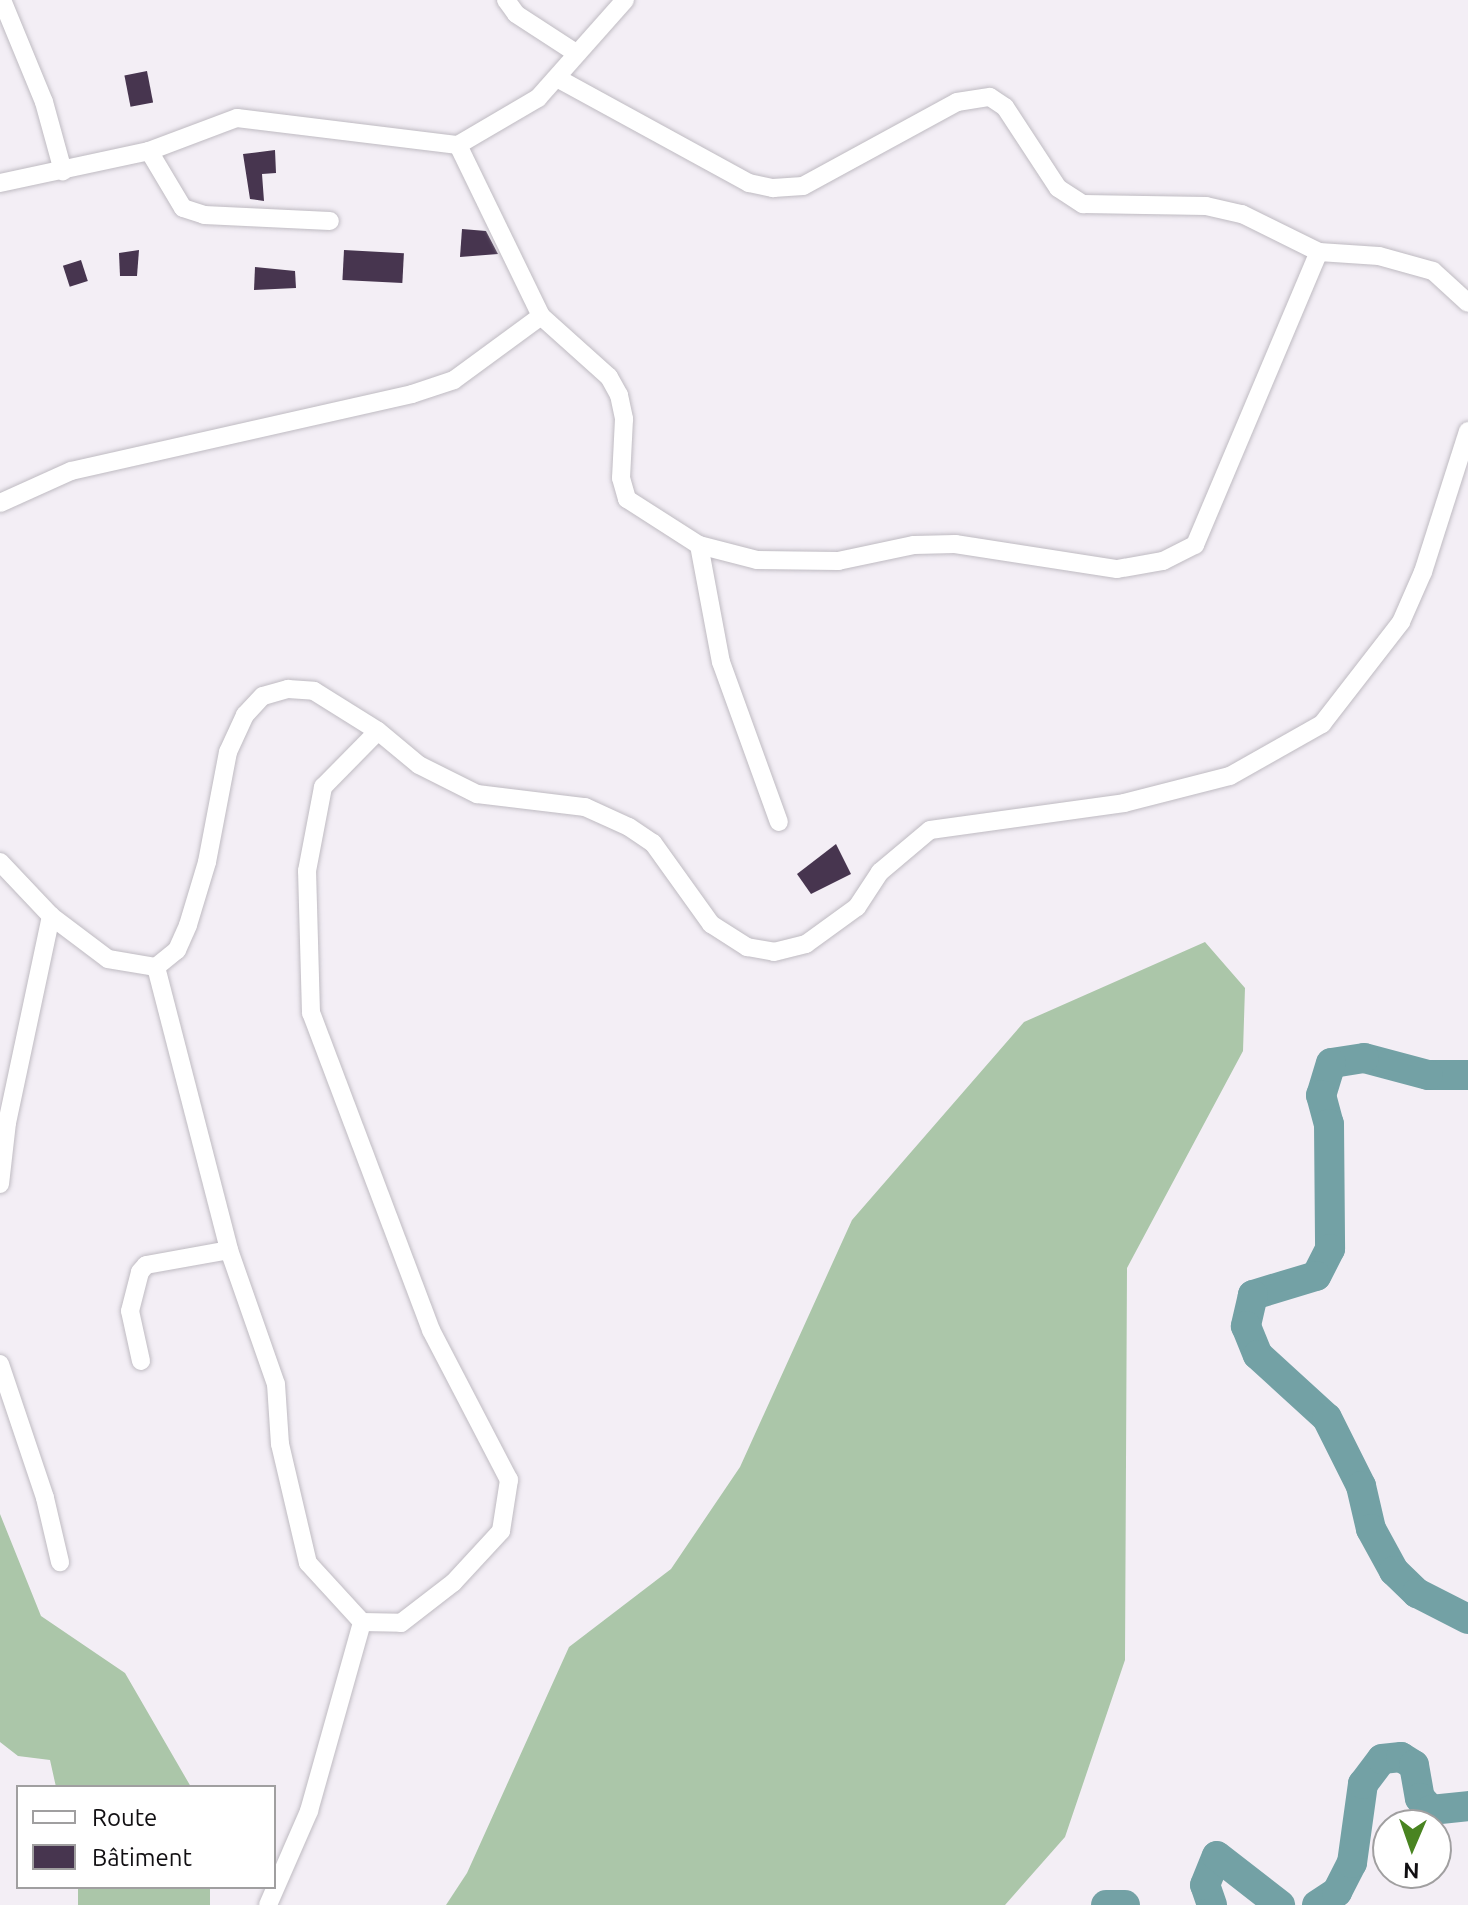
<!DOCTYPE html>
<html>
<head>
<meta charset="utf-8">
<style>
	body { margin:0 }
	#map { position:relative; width:1468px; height:1905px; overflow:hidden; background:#f3eef5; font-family:Ubuntu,sans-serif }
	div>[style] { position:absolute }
	.forest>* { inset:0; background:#abc6a9; transform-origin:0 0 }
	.river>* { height:30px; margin:-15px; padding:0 15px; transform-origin:15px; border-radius:15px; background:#73a1a5 }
	.building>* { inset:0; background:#47354f; transform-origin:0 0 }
	.roads { filter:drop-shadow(0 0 2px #bfbbc2) drop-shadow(0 0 2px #bfbbc2) }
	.minor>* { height:18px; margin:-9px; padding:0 9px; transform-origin:9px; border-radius:9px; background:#fff }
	span { translate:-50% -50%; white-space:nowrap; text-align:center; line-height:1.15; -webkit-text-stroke:8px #fff; paint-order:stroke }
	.legend { position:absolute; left:16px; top:1785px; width:260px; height:104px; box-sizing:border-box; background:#fff; border:2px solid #a09fa0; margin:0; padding:10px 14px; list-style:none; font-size:24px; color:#110f12 }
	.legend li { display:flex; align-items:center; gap:16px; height:40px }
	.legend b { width:40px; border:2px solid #a09fa0 }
	.north { position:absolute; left:1372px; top:1809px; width:80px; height:80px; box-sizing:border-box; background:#fff; border:2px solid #a09fa0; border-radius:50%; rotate:182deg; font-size:22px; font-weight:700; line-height:32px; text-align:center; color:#110f12 }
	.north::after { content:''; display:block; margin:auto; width:28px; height:36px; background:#498421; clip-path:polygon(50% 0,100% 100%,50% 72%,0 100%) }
</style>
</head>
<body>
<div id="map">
	<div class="forest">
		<div style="clip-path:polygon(1205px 942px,1245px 988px,1243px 1051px,1127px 1268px,1125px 1660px,1065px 1837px,1005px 1905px,446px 1905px,467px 1873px,569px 1647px,671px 1569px,740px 1467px,852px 1220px,1024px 1022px)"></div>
		<div style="clip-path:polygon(0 1514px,41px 1616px,125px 1673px,191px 1787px,56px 1787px,50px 1760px,18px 1756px,0 1742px)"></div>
		<div style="left:78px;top:1887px;width:132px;height:19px"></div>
	</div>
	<div class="river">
		<div style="left:1468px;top:1075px;width:40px;rotate:180deg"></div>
		<div style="left:1428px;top:1075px;width:66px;rotate:-165.1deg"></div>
		<div style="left:1364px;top:1058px;width:33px;rotate:171deg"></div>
		<div style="left:1331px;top:1063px;width:34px;rotate:107deg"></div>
		<div style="left:1321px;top:1095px;width:30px;rotate:75deg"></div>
		<div style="left:1329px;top:1124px;width:125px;rotate:89.5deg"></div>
		<div style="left:1330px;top:1249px;width:30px;rotate:117deg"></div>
		<div style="left:1316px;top:1276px;width:66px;rotate:163.2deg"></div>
		<div style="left:1253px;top:1295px;width:32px;rotate:103deg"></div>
		<div style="left:1246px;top:1326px;width:31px;rotate:68deg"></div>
		<div style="left:1258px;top:1355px;width:93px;rotate:42.4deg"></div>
		<div style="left:1327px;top:1418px;width:76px;rotate:63.4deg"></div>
		<div style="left:1361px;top:1486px;width:44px;rotate:76.9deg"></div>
		<div style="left:1371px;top:1529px;width:48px;rotate:61.3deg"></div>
		<div style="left:1394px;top:1571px;width:32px;rotate:44deg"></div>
		<div style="left:1417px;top:1593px;width:57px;rotate:27deg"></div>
		<div style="left:1106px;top:1905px;width:19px"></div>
		<div style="left:1212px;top:1905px;width:21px;rotate:-109deg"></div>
		<div style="left:1205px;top:1885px;width:31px;rotate:-68deg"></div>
		<div style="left:1217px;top:1856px;width:80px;rotate:37.9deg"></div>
		<div style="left:1317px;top:1905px;width:24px;rotate:-33deg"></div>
		<div style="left:1337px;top:1892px;width:33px;rotate:-63deg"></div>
		<div style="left:1352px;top:1863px;width:80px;rotate:-82.1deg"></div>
		<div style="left:1363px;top:1784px;width:31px;rotate:-53deg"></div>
		<div style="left:1382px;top:1759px;width:19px;rotate:-6deg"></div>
		<div style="left:1401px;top:1757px;width:15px;rotate:32deg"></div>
		<div style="left:1414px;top:1765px;width:34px;rotate:80deg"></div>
		<div style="left:1420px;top:1798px;width:16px;rotate:47deg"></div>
		<div style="left:1431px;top:1810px;width:37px;rotate:-6deg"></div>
	</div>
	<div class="building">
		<div style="left:147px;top:71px;width:32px;height:23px;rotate:79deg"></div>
		<div style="clip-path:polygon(275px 150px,276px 173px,262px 174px,264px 201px,250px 199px,243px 154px)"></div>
		<div style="clip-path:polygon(462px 229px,486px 231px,498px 254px,460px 257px)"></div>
		<div style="clip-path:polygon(139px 250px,137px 276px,120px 276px,119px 253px)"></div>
		<div style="left:344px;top:250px;width:60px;height:30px;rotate:3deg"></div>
		<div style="left:81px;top:260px;width:22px;height:19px;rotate:72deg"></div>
		<div style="clip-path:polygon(255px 267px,295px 271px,296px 288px,254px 290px)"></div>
		<div style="clip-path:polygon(836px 844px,851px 874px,811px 894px,797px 874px)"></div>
	</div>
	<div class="roads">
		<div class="minor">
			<div style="left:2px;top:0;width:110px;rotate:67.6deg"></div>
			<div style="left:44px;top:102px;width:72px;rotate:74.6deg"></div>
			<div style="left:506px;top:0;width:17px;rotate:54deg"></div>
			<div style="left:516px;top:14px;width:72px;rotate:33deg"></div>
			<div style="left:557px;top:78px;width:219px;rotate:28.7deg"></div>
			<div style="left:749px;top:183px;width:25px;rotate:12deg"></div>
			<div style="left:773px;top:188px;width:30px;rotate:-4deg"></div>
			<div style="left:803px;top:186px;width:175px;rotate:-28.6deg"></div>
			<div style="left:957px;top:102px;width:33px;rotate:-9deg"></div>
			<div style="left:990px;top:97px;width:18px;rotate:34deg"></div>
			<div style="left:1005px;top:107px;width:97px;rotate:56.8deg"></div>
			<div style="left:1058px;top:188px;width:30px;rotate:33deg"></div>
			<div style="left:1083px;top:204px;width:123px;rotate:0.9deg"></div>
			<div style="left:1206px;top:206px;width:37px;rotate:13deg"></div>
			<div style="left:1242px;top:214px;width:86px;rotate:26.3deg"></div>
			<div style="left:1319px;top:252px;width:60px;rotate:3.8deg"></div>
			<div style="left:1379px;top:256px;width:56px;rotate:15.5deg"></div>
			<div style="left:1433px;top:271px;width:47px;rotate:42.4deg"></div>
			<div style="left:458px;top:145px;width:190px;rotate:64.1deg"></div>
			<div style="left:541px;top:316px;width:91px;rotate:41.9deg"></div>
			<div style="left:609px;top:377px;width:21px;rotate:61deg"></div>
			<div style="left:619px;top:395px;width:25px;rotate:78deg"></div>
			<div style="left:624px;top:419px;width:59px;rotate:92.9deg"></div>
			<div style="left:621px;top:478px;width:22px;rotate:74deg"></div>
			<div style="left:627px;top:499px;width:85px;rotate:32.6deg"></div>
			<div style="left:699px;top:545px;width:60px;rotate:14.5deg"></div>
			<div style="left:757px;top:560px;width:81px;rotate:0.7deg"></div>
			<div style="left:838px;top:561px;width:78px;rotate:-11.9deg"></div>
			<div style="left:914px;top:545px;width:41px;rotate:-1.4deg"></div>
			<div style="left:955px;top:544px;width:164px;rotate:8.8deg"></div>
			<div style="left:1117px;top:569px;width:47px;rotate:-9.9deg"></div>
			<div style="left:1163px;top:561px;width:36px;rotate:-27deg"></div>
			<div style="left:1195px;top:545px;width:318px;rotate:-67.1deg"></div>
			<div style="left:149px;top:151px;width:66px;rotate:59.2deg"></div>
			<div style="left:183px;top:208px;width:22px;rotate:18deg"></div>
			<div style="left:204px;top:215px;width:126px;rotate:2.7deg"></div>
			<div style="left:0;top:183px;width:152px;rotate:-12.1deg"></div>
			<div style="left:149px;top:151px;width:94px;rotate:-20.6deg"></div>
			<div style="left:237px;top:118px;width:223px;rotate:7deg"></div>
			<div style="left:458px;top:145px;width:93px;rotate:-30.4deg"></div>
			<div style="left:538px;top:98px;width:131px;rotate:-48.4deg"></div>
			<div style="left:0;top:503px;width:78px;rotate:-24.3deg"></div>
			<div style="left:71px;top:471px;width:350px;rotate:-12.7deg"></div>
			<div style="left:412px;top:394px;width:44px;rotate:-18.4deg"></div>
			<div style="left:454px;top:380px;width:108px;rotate:-36.3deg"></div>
			<div style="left:699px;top:545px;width:119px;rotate:79.4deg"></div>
			<div style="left:721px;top:662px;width:170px;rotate:70.1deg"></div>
			<div style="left:0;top:862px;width:74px;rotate:46.6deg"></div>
			<div style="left:51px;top:916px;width:71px;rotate:37deg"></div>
			<div style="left:108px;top:959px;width:49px;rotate:9.5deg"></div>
			<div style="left:156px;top:967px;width:27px;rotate:-39deg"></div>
			<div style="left:177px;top:950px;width:27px;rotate:-66deg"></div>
			<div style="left:188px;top:925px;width:66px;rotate:-73.2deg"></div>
			<div style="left:207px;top:862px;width:112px;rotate:-79.2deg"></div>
			<div style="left:228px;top:752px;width:41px;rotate:-65.3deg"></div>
			<div style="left:245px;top:715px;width:26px;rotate:-47deg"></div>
			<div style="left:263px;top:696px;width:26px;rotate:-16deg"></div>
			<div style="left:288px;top:689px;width:26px;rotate:4deg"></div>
			<div style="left:314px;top:691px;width:75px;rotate:32deg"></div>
			<div style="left:378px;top:731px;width:53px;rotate:39.7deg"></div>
			<div style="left:419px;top:765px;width:65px;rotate:26.6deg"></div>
			<div style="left:477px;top:794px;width:109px;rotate:6.9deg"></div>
			<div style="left:585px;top:807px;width:48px;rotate:24.4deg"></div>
			<div style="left:629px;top:827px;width:29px;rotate:34deg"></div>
			<div style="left:653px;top:843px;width:100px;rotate:54.4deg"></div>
			<div style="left:711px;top:924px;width:43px;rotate:32.6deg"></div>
			<div style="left:747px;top:947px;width:27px;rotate:10deg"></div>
			<div style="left:774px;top:952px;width:33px;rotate:-14deg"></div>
			<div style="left:806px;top:944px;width:63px;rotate:-36deg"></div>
			<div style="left:857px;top:907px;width:42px;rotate:-56.7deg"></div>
			<div style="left:880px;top:872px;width:65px;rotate:-40deg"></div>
			<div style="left:930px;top:830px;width:196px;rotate:-7.9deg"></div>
			<div style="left:1124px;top:803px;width:109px;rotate:-14.3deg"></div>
			<div style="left:1230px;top:776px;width:106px;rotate:-29.5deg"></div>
			<div style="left:1322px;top:724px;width:129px;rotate:-52.2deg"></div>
			<div style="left:1401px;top:622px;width:55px;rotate:-66.3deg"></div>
			<div style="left:1423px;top:572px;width:148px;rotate:-72.3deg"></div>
			<div style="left:156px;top:967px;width:292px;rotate:75.5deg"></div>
			<div style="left:229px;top:1250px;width:142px;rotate:70.7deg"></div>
			<div style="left:276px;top:1384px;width:60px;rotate:86.2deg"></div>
			<div style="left:280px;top:1444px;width:122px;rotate:76.8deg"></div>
			<div style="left:308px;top:1563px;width:80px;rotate:47.5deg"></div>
			<div style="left:362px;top:1622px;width:39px;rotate:1deg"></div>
			<div style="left:401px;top:1623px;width:66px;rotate:-37.6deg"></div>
			<div style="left:453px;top:1583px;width:71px;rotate:-47.3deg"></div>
			<div style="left:501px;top:1531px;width:52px;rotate:-81.1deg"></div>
			<div style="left:509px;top:1480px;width:169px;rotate:-117.5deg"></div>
			<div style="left:431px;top:1330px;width:339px;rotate:-110.7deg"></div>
			<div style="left:311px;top:1013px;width:142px;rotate:-91.6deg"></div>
			<div style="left:307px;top:871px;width:86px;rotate:-79.2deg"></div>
			<div style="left:323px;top:787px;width:78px;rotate:-45.5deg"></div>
			<div style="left:0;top:1184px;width:61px;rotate:-83.5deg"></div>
			<div style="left:7px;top:1123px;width:212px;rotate:-78deg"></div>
			<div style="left:141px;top:1361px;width:51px;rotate:-102.4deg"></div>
			<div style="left:130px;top:1311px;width:40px;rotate:-75.6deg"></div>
			<div style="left:140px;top:1272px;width:9px;rotate:-49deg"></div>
			<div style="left:146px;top:1265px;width:84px;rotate:-10.2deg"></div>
			<div style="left:0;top:1364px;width:141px;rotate:71.4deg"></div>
			<div style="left:45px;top:1498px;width:66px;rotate:76.8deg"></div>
			<div style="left:268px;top:1905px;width:103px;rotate:-66.4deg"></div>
			<div style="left:309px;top:1811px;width:196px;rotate:-74.3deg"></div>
		</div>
	</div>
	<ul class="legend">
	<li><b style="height:10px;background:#fff"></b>Route</li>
	<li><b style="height:22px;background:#47354f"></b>Bâtiment</li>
	</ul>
	<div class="north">N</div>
</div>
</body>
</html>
